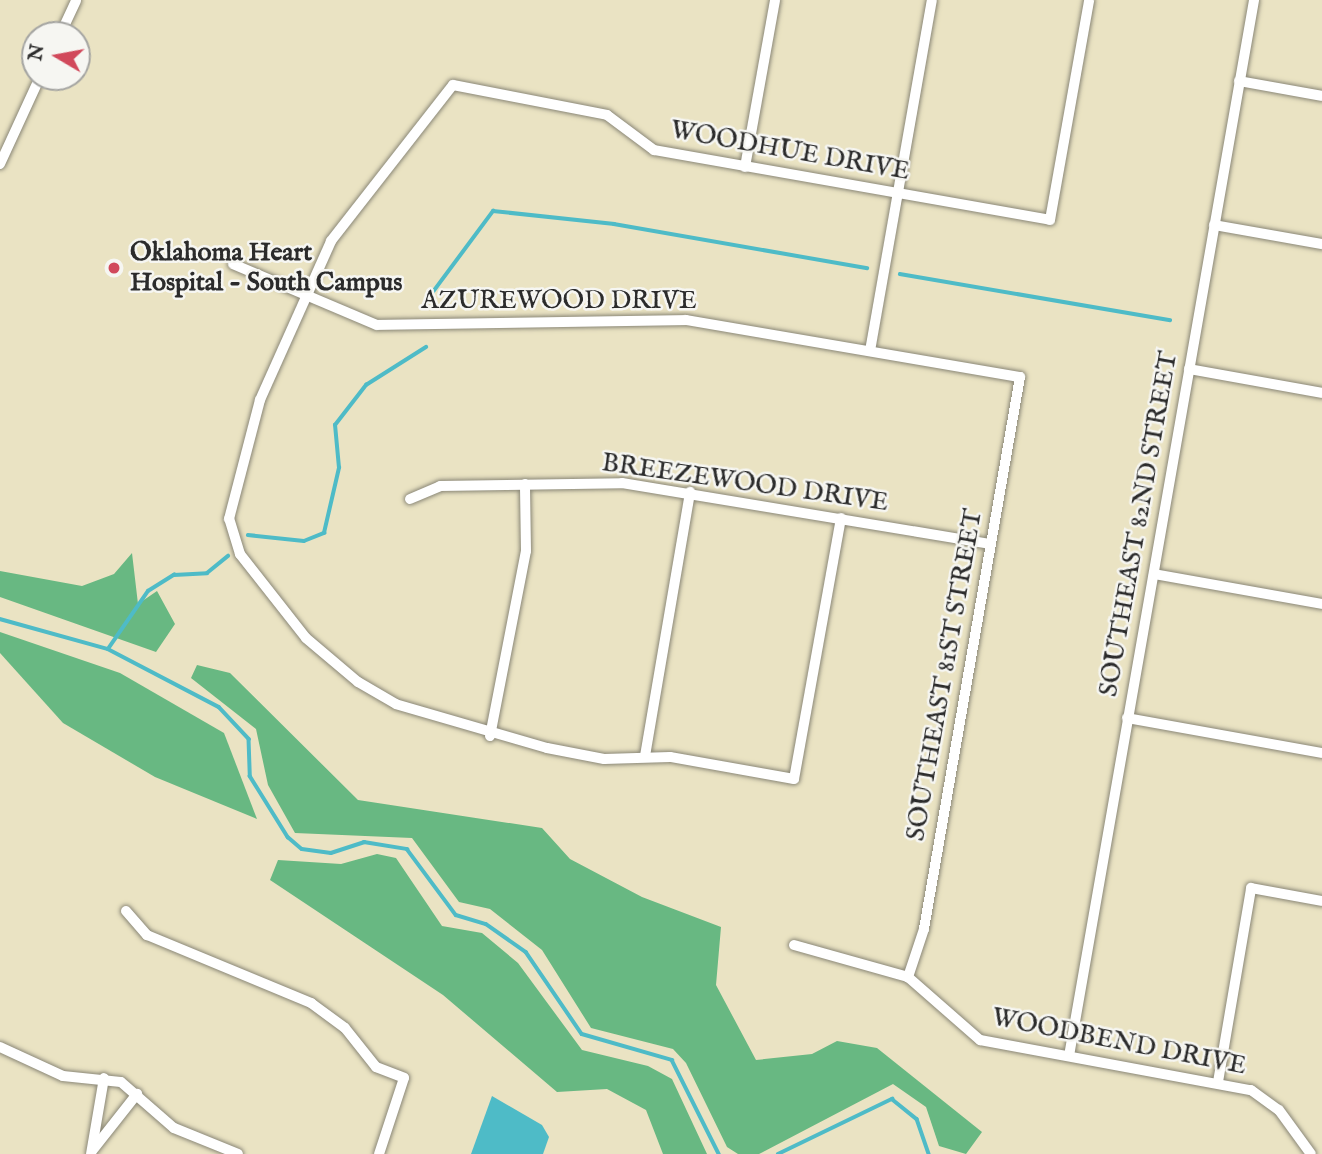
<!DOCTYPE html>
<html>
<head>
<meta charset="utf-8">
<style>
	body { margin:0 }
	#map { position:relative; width:1322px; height:1154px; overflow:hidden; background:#eae3c3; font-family:"IM FELL English",serif }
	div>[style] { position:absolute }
	.forest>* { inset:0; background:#68b882 }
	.water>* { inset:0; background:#4ebbc7 }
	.stream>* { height:3.5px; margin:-1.75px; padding:0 1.75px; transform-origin:1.75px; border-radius:1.75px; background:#4ebbc7 }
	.roads { filter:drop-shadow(0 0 2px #8a8777) drop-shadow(0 0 2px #8a8777) }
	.minor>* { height:10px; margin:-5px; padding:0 5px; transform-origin:5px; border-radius:5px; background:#fff }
	.dots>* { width:19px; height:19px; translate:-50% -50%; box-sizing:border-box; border:4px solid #f6f6f2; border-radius:50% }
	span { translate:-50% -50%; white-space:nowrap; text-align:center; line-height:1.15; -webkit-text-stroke:5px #f6f6f2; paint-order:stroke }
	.street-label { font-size:26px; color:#2b2b2b }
	.poi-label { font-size:26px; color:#2b2b2b; font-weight:700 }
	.left { translate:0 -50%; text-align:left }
	.north { position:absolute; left:21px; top:21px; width:70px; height:70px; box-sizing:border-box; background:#f6f6f2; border:2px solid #a5a5a2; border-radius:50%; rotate:280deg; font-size:19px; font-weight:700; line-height:28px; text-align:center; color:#2b2b2b }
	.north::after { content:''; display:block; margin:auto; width:24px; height:32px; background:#d1495b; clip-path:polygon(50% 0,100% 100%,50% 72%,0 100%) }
</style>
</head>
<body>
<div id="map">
	<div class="forest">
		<div style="clip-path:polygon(132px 553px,138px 604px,157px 591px,175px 624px,156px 652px,0 597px,0 571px,82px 586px,114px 574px)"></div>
		<div style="clip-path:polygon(0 632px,120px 673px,224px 733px,257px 819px,155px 777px,63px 723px,0 653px)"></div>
		<div style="clip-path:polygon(197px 665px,230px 673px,358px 800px,542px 828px,570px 859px,642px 897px,721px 927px,716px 985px,756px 1060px,812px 1054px,837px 1041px,877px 1048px,982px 1132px,966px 1154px,939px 1146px,926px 1107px,893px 1084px,759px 1154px,738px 1154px,727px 1147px,686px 1063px,673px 1049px,591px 1028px,542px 950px,490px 909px,459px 902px,412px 838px,295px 833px,268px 785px,256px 729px,191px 678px)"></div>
		<div style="clip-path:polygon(377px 854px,396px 858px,442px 926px,482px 933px,518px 963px,582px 1050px,648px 1066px,672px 1079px,707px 1154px,663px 1154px,646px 1110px,607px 1089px,557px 1092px,443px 995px,270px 880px,278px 860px,341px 864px)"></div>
	</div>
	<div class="water">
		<div style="clip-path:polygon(492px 1096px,542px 1125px,549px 1137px,543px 1154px,471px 1154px)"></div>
	</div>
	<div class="stream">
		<div style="left:900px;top:274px;width:274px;rotate:9.7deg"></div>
		<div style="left:427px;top:300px;width:111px;rotate:-53.4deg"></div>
		<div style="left:493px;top:211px;width:122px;rotate:6.1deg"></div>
		<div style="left:614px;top:224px;width:257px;rotate:9.9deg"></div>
		<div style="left:248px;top:535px;width:56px;rotate:6.1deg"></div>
		<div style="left:304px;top:541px;width:22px;rotate:-22deg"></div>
		<div style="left:324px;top:533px;width:67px;rotate:-77deg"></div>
		<div style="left:339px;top:468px;width:43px;rotate:-95.3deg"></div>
		<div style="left:335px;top:425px;width:51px;rotate:-52.2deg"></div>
		<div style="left:366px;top:385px;width:71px;rotate:-32.3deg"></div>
		<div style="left:0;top:619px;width:112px;rotate:15.5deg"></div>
		<div style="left:108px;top:649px;width:125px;rotate:27.6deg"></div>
		<div style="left:219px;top:707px;width:44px;rotate:46.8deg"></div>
		<div style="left:249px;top:739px;width:37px;rotate:88deg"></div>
		<div style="left:250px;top:776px;width:72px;rotate:58.1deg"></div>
		<div style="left:288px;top:837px;width:18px;rotate:41deg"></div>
		<div style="left:302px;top:849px;width:29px;rotate:8deg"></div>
		<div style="left:331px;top:853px;width:35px;rotate:-18deg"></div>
		<div style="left:364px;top:842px;width:44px;rotate:9.2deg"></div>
		<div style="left:407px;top:849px;width:82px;rotate:53.4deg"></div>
		<div style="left:456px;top:915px;width:31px;rotate:17deg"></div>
		<div style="left:486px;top:924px;width:49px;rotate:35deg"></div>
		<div style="left:526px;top:952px;width:99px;rotate:55.7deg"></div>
		<div style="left:582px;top:1034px;width:94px;rotate:16.1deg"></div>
		<div style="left:672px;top:1060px;width:105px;rotate:63.4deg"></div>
		<div style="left:108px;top:649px;width:70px;rotate:-55.4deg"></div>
		<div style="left:148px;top:591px;width:31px;rotate:-32deg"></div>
		<div style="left:174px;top:575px;width:33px;rotate:-3deg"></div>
		<div style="left:207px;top:573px;width:27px;rotate:-39deg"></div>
		<div style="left:778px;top:1154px;width:127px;rotate:-25.8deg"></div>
		<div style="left:892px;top:1099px;width:32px;rotate:39deg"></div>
		<div style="left:917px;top:1119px;width:37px;rotate:71deg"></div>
	</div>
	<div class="roads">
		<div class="minor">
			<div style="left:60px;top:35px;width:38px;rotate:-65deg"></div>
			<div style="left:1239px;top:81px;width:84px;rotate:10.2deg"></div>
			<div style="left:0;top:164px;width:96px;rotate:-65.3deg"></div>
			<div style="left:745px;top:167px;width:170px;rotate:-79.8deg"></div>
			<div style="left:1214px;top:225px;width:110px;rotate:10deg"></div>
			<div style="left:233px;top:264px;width:156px;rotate:23deg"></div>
			<div style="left:377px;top:325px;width:309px;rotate:-0.9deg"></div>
			<div style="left:686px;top:320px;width:339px;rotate:9.7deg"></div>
			<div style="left:1020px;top:377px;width:560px;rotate:99.87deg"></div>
			<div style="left:924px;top:929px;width:51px;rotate:108.4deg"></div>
			<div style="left:870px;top:351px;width:356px;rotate:-80deg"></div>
			<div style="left:1189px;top:369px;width:135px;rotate:10.2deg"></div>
			<div style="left:410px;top:499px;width:33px;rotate:-23deg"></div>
			<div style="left:440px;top:486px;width:182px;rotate:-0.9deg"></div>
			<div style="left:622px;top:483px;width:374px;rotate:9.4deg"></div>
			<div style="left:841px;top:518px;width:265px;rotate:100.2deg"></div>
			<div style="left:794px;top:779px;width:126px;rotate:-169.9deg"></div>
			<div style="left:670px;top:757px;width:66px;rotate:178.3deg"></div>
			<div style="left:604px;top:759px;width:58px;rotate:-169.1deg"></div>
			<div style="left:547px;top:748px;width:157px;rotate:-163.8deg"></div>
			<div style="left:396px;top:704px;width:44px;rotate:-149.9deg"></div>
			<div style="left:358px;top:682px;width:68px;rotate:-139.8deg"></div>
			<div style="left:306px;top:638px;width:107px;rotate:-128.2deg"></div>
			<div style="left:240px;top:554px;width:37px;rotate:-107deg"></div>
			<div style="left:229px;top:519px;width:123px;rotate:-75.4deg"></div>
			<div style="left:260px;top:400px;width:174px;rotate:-65.9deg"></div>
			<div style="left:331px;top:241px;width:198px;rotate:-52deg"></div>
			<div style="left:453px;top:85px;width:157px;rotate:11deg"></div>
			<div style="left:607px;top:115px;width:59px;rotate:36.7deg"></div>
			<div style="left:654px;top:150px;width:402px;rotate:10deg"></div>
			<div style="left:1050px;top:220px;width:223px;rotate:-79.9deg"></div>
			<div style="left:1154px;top:574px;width:171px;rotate:10.1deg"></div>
			<div style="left:1127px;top:718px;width:198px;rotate:10.2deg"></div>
			<div style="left:490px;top:736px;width:188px;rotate:-79deg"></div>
			<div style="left:526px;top:551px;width:67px;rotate:-90.9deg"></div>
			<div style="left:645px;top:756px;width:268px;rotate:-80.3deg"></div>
			<div style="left:126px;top:911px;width:32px;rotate:49deg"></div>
			<div style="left:147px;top:935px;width:178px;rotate:22.5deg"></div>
			<div style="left:311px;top:1003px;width:42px;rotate:36.3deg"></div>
			<div style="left:345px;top:1028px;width:50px;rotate:51.5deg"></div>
			<div style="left:376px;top:1067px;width:30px;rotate:21deg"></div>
			<div style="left:404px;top:1078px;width:80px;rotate:108.2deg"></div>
			<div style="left:794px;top:945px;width:118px;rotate:15.7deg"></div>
			<div style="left:908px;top:977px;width:96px;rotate:41.2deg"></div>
			<div style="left:980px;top:1040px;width:276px;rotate:10.5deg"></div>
			<div style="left:1251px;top:1090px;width:34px;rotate:36deg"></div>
			<div style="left:1279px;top:1110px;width:54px;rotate:54deg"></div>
			<div style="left:0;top:1047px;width:69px;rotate:24.7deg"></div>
			<div style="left:63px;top:1076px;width:58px;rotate:5.9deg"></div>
			<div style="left:121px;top:1082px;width:70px;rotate:41deg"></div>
			<div style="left:174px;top:1128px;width:69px;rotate:22.1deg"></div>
			<div style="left:1069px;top:1056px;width:1072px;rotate:-80.06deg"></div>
			<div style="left:1218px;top:1082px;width:197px;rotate:-80.3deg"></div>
			<div style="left:1251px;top:888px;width:72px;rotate:10.4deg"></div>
			<div style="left:92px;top:1151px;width:73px;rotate:-51.7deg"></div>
			<div style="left:91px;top:1154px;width:77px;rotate:-80.3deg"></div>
		</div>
	</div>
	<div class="dots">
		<div style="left:114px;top:268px;background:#d1495b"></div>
	</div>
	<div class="street-label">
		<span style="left:790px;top:151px;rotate:10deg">WOODHUE DRIVE</span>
		<span style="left:559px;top:301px">AZUREWOOD DRIVE</span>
		<span style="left:745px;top:483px;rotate:8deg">BREEZEWOOD DRIVE</span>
		<span style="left:1139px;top:524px;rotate:-80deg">SOUTHEAST 82ND STREET</span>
		<span style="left:945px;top:675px;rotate:-80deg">SOUTHEAST 81ST STREET</span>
		<span style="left:1119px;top:1042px;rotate:11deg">WOODBEND DRIVE</span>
	</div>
	<div class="poi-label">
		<span class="left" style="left:130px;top:268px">Oklahoma Heart<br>Hospital - South Campus</span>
	</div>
	<div class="north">N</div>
</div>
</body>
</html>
